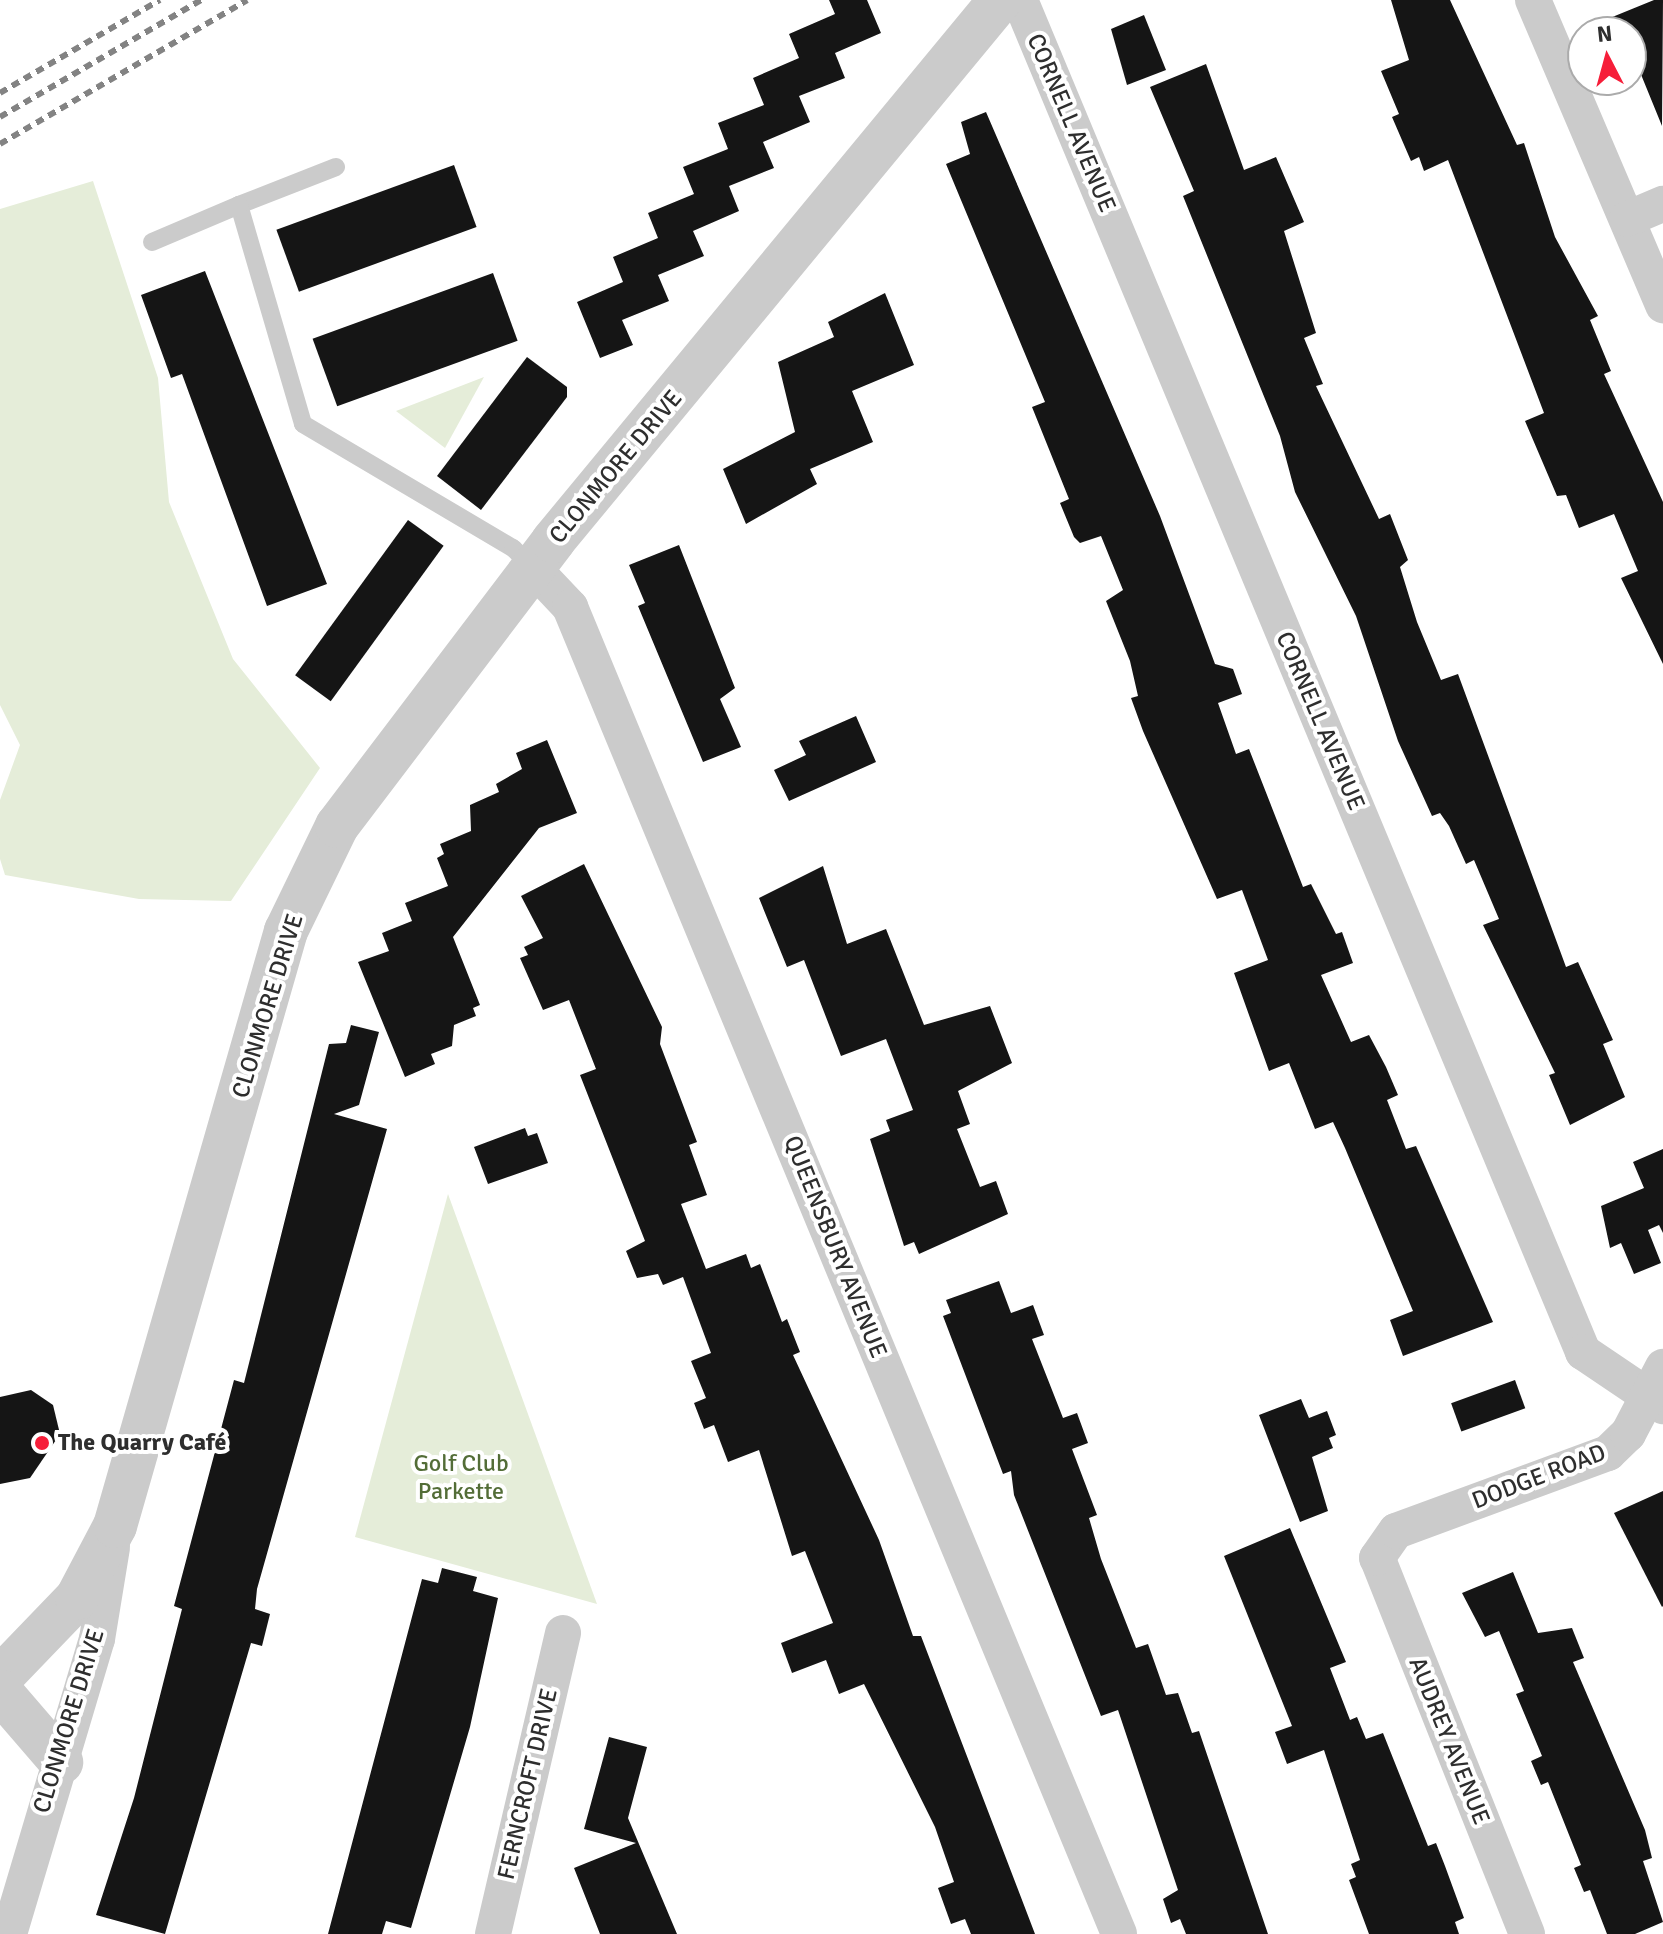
<!DOCTYPE html>
<html>
<head>
<meta charset="utf-8">
<style>
	body { margin:0 }
	#map { position:relative; width:1663px; height:1934px; overflow:hidden; background:#fff; font-family:Signika,sans-serif }
	div>[style] { position:absolute }
	.green>* { inset:0; background:#e5edd9 }
	.building>* { inset:0; background:#151515; transform-origin:0 0 }
	.service>* { height:18px; margin:-9px; padding:0 9px; transform-origin:9px; border-radius:9px; background:#cbcbcb }
	.minor>* { height:36px; margin:-18px; padding:0 18px; transform-origin:18px; border-radius:18px; background:#cbcbcb }
	.tertiary>* { height:44px; margin:-22px; padding:0 22px; transform-origin:22px; border-radius:22px; background:#cbcbcb }
	.rail>* { height:6px; margin-top:-3px; transform-origin:0; background:repeating-linear-gradient(90deg,#838383 0 8px,transparent 0 14px) }
	.dots>* { width:22px; height:22px; translate:-50% -50%; box-sizing:border-box; border:4px solid #fff; border-radius:50% }
	span { translate:-50% -50%; white-space:nowrap; text-align:center; line-height:1.15; -webkit-text-stroke:8px #fff; paint-order:stroke }
	.street-label { font-size:24px; color:#2e2e2e }
	.poi-label { font-size:24px; color:#2e2e2e; font-weight:700 }
	.left { translate:0 -50%; text-align:left }
	.park-label { font-size:24px; color:#536d37 }
	.north { position:absolute; left:1567px; top:16px; width:80px; height:80px; box-sizing:border-box; background:#fff; border:2px solid #ababab; border-radius:50%; rotate:354deg; font-size:22px; font-weight:700; line-height:32px; text-align:center; color:#2e2e2e }
	.north::after { content:''; display:block; margin:auto; width:28px; height:36px; background:#f61e39; clip-path:polygon(50% 0,100% 100%,50% 72%,0 100%) }
</style>
</head>
<body>
<div id="map">
	<div class="green">
		<div style="clip-path:polygon(93px 181px,158px 378px,169px 502px,233px 659px,320px 768px,231px 901px,139px 899px,5px 875px,0 859px,0 800px,20px 745px,0 705px,0 209px)"></div>
		<div style="clip-path:polygon(484px 377px,445px 448px,396px 411px)"></div>
		<div style="clip-path:polygon(448px 1194px,597px 1604px,355px 1537px)"></div>
	</div>
	<div class="building">
		<div style="clip-path:polygon(829px 0,867px 0,881px 33px,835px 53px,845px 78px,799px 96px,810px 122px,763px 142px,774px 168px,729px 186px,739px 211px,693px 231px,704px 256px,658px 275px,669px 301px,622px 320px,633px 345px,600px 358px,577px 302px,623px 282px,613px 257px,658px 238px,648px 213px,694px 194px,683px 167px,728px 149px,718px 123px,764px 105px,753px 78px,799px 58px,789px 34px,835px 14px)"></div>
		<div style="clip-path:polygon(1391px 0,1450px 0,1517px 145px,1524px 143px,1555px 237px,1598px 316px,1590px 320px,1611px 371px,1604px 374px,1663px 502px,1663px 664px,1621px 578px,1638px 571px,1614px 514px,1579px 528px,1566px 495px,1557px 496px,1525px 421px,1544px 413px,1448px 160px,1424px 171px,1419px 157px,1411px 161px,1392px 117px,1399px 114px,1381px 71px,1409px 60px)"></div>
		<div style="clip-path:polygon(1654px 0,1663px 0,1662px 126px,1631px 50px,1631px 32px,1578px 31px)"></div>
		<div style="clip-path:polygon(1144px 15px,1166px 70px,1127px 85px,1111px 29px)"></div>
		<div style="clip-path:polygon(1206px 64px,1244px 170px,1276px 157px,1304px 222px,1284px 231px,1316px 333px,1304px 338px,1323px 384px,1316px 386px,1379px 519px,1390px 514px,1408px 560px,1400px 567px,1417px 622px,1441px 680px,1458px 674px,1566px 967px,1578px 962px,1613px 1040px,1603px 1044px,1625px 1097px,1570px 1125px,1549px 1075px,1555px 1073px,1483px 925px,1499px 919px,1474px 860px,1466px 864px,1449px 826px,1440px 813px,1432px 816px,1398px 741px,1356px 616px,1295px 492px,1280px 436px,1183px 196px,1194px 191px,1150px 87px)"></div>
		<div style="clip-path:polygon(986px 112px,1160px 516px,1215px 664px,1233px 669px,1242px 694px,1218px 703px,1236px 754px,1249px 749px,1303px 887px,1311px 884px,1336px 934px,1342px 932px,1353px 963px,1321px 975px,1351px 1042px,1369px 1035px,1386px 1067px,1398px 1095px,1387px 1100px,1406px 1149px,1416px 1146px,1493px 1322px,1403px 1356px,1390px 1320px,1413px 1311px,1345px 1148px,1333px 1122px,1315px 1129px,1289px 1063px,1269px 1071px,1234px 973px,1268px 960px,1242px 890px,1217px 899px,1143px 731px,1131px 698px,1138px 696px,1130px 661px,1106px 601px,1123px 590px,1101px 536px,1080px 543px,1074px 537px,1060px 503px,1069px 499px,1032px 407px,1045px 402px,946px 164px,970px 154px,961px 122px)"></div>
		<div style="left:454px;top:165px;width:66px;height:189px;rotate:70deg"></div>
		<div style="clip-path:polygon(205px 271px,327px 584px,267px 606px,182px 374px,171px 378px,141px 295px)"></div>
		<div style="left:493px;top:273px;width:72px;height:192px;rotate:70deg"></div>
		<div style="clip-path:polygon(885px 293px,914px 365px,852px 391px,873px 442px,810px 469px,817px 484px,746px 524px,723px 469px,795px 432px,778px 362px,834px 337px,828px 322px)"></div>
		<div style="clip-path:polygon(527px 357px,567px 387px,567px 397px,481px 510px,437px 476px)"></div>
		<div style="left:408px;top:520px;width:44px;height:192px;rotate:36deg"></div>
		<div style="clip-path:polygon(679px 545px,735px 688px,720px 699px,741px 747px,703px 762px,638px 606px,645px 603px,629px 565px)"></div>
		<div style="clip-path:polygon(856px 716px,876px 762px,789px 801px,774px 770px,806px 755px,799px 741px)"></div>
		<div style="clip-path:polygon(547px 740px,577px 813px,539px 828px,453px 937px,480px 1005px,473px 1008px,476px 1016px,454px 1025px,452px 1046px,431px 1054px,435px 1064px,405px 1077px,358px 962px,389px 951px,382px 933px,412px 921px,405px 903px,448px 886px,437px 858px,444px 854px,440px 844px,471px 831px,470px 805px,499px 792px,496px 784px,522px 769px,516px 753px)"></div>
		<div style="clip-path:polygon(584px 864px,662px 1027px,660px 1044px,697px 1142px,689px 1145px,707px 1195px,681px 1204px,706px 1269px,746px 1254px,751px 1268px,760px 1264px,782px 1322px,787px 1319px,800px 1352px,793px 1355px,879px 1540px,913px 1636px,921px 1636px,1035px 1934px,971px 1934px,965px 1919px,951px 1924px,938px 1888px,954px 1882px,935px 1827px,864px 1684px,839px 1694px,826px 1660px,792px 1673px,781px 1643px,833px 1623px,805px 1551px,792px 1556px,759px 1450px,728px 1462px,714px 1425px,704px 1429px,694px 1403px,706px 1398px,691px 1361px,711px 1353px,683px 1277px,663px 1285px,658px 1274px,637px 1278px,626px 1251px,645px 1241px,580px 1075px,596px 1069px,569px 1000px,543px 1010px,520px 958px,528px 955px,524px 947px,543px 938px,521px 896px)"></div>
		<div style="clip-path:polygon(823px 866px,847px 944px,886px 929px,924px 1025px,990px 1006px,1012px 1063px,958px 1091px,970px 1124px,957px 1129px,980px 1187px,996px 1181px,1008px 1214px,919px 1254px,914px 1242px,904px 1246px,870px 1139px,890px 1131px,886px 1120px,913px 1110px,886px 1039px,841px 1056px,804px 960px,787px 967px,759px 898px)"></div>
		<div style="clip-path:polygon(351px 1025px,379px 1032px,359px 1105px,334px 1114px,387px 1129px,257px 1589px,255px 1609px,270px 1614px,262px 1646px,251px 1643px,165px 1934px,96px 1915px,134px 1798px,182px 1609px,174px 1606px,234px 1380px,244px 1383px,329px 1044px,346px 1043px)"></div>
		<div style="clip-path:polygon(525px 1128px,528px 1136px,537px 1133px,548px 1163px,488px 1184px,474px 1147px)"></div>
		<div style="clip-path:polygon(1663px 1149px,1663px 1233px,1659px 1225px,1648px 1230px,1661px 1263px,1634px 1274px,1621px 1243px,1610px 1248px,1601px 1206px,1644px 1188px,1633px 1162px)"></div>
		<div style="clip-path:polygon(999px 1281px,1011px 1313px,1033px 1305px,1044px 1335px,1032px 1339px,1063px 1418px,1077px 1413px,1088px 1443px,1072px 1449px,1097px 1515px,1089px 1518px,1101px 1559px,1136px 1648px,1148px 1644px,1166px 1695px,1178px 1693px,1192px 1733px,1199px 1731px,1268px 1934px,1186px 1934px,1180px 1919px,1171px 1923px,1163px 1899px,1178px 1890px,1118px 1710px,1101px 1716px,1014px 1495px,1011px 1471px,1003px 1474px,943px 1316px,951px 1313px,946px 1300px)"></div>
		<div style="left:1515px;top:1380px;width:30px;height:68px;rotate:70deg"></div>
		<div style="clip-path:polygon(31px 1390px,53px 1405px,60px 1434px,30px 1478px,0 1484px,0 1397px)"></div>
		<div style="clip-path:polygon(1301px 1399px,1309px 1418px,1327px 1411px,1336px 1435px,1329px 1438px,1333px 1448px,1312px 1457px,1328px 1511px,1300px 1522px,1259px 1415px)"></div>
		<div style="clip-path:polygon(1663px 1491px,1663px 1606px,1662px 1607px,1614px 1513px)"></div>
		<div style="clip-path:polygon(1290px 1528px,1346px 1662px,1330px 1668px,1350px 1720px,1357px 1717px,1366px 1739px,1383px 1733px,1428px 1846px,1436px 1843px,1445px 1866px,1464px 1918px,1455px 1922px,1459px 1934px,1369px 1934px,1349px 1880px,1356px 1877px,1351px 1864px,1360px 1860px,1324px 1750px,1287px 1764px,1275px 1732px,1292px 1726px,1224px 1556px)"></div>
		<div style="clip-path:polygon(442px 1568px,477px 1577px,473px 1591px,498px 1598px,470px 1727px,411px 1928px,386px 1921px,382px 1934px,328px 1934px,422px 1579px,438px 1583px)"></div>
		<div style="clip-path:polygon(1513px 1572px,1538px 1633px,1572px 1628px,1584px 1658px,1573px 1662px,1645px 1830px,1652px 1858px,1643px 1861px,1663px 1922px,1635px 1934px,1607px 1934px,1590px 1890px,1584px 1892px,1574px 1868px,1581px 1865px,1548px 1782px,1541px 1785px,1531px 1761px,1542px 1756px,1516px 1694px,1524px 1691px,1499px 1631px,1485px 1637px,1462px 1593px)"></div>
		<div style="clip-path:polygon(609px 1737px,647px 1747px,628px 1818px,677px 1934px,600px 1934px,574px 1868px,636px 1843px,584px 1829px)"></div>
	</div>
	<div class="service">
		<div style="left:336px;top:167px;width:104px;rotate:158.6deg"></div>
		<div style="left:239px;top:205px;width:228px;rotate:73.7deg"></div>
		<div style="left:303px;top:424px;width:244px;rotate:30.6deg"></div>
		<div style="left:513px;top:548px;width:30px;rotate:45deg"></div>
		<div style="left:152px;top:242px;width:95px;rotate:-23deg"></div>
	</div>
	<div class="minor">
		<div style="left:1020px;top:0;width:1465px;rotate:67.39deg"></div>
		<div style="left:1583px;top:1352px;width:97px;rotate:34deg"></div>
		<div style="left:1533px;top:0;width:332px;rotate:66.9deg"></div>
		<div style="left:1627px;top:219px;width:39px;rotate:-23deg"></div>
		<div style="left:536px;top:571px;width:50px;rotate:46.6deg"></div>
		<div style="left:570px;top:607px;width:1436px;rotate:67.52deg"></div>
		<div style="left:9px;top:1934px;width:308px;rotate:-73.4deg"></div>
		<div style="left:97px;top:1639px;width:93px;rotate:-80.7deg"></div>
		<div style="left:493px;top:1934px;width:309px;rotate:-76.9deg"></div>
		<div style="left:1527px;top:1934px;width:405px;rotate:-111.7deg"></div>
		<div style="left:1377px;top:1558px;width:33px;rotate:-55deg"></div>
		<div style="left:1396px;top:1531px;width:226px;rotate:-20.2deg"></div>
		<div style="left:1608px;top:1453px;width:28px;rotate:-44deg"></div>
		<div style="left:1628px;top:1434px;width:76px;rotate:-62.4deg"></div>
	</div>
	<div class="tertiary">
		<div style="left:0;top:1678px;width:111px;rotate:-46.1deg"></div>
		<div style="left:77px;top:1598px;width:81px;rotate:-62.2deg"></div>
		<div style="left:115px;top:1526px;width:619px;rotate:-73.97deg"></div>
		<div style="left:286px;top:931px;width:117px;rotate:-64.1deg"></div>
		<div style="left:337px;top:826px;width:358px;rotate:-52.8deg"></div>
		<div style="left:553px;top:541px;width:702px;rotate:-50.43deg"></div>
		<div style="left:0;top:1691px;width:94px;rotate:49.3deg"></div>
	</div>
	<div class="rail">
		<div style="left:0;top:93px;width:185px;rotate:-30.2deg"></div>
		<div style="left:0;top:117px;width:233px;rotate:-30.2deg"></div>
		<div style="left:0;top:144px;width:286px;rotate:-30.2deg"></div>
	</div>
	<div class="dots">
		<div style="left:42px;top:1443px;background:#f61e39"></div>
	</div>
	<div class="street-label">
		<span style="left:1071px;top:123px;rotate:67deg">CORNELL AVENUE</span>
		<span style="left:616px;top:467px;rotate:-50deg">CLONMORE DRIVE</span>
		<span style="left:1320px;top:721px;rotate:67deg">CORNELL AVENUE</span>
		<span style="left:268px;top:1006px;rotate:-73deg">CLONMORE DRIVE</span>
		<span style="left:835px;top:1247px;rotate:68deg">QUEENSBURY AVENUE</span>
		<span style="left:1539px;top:1477px;rotate:-21deg">DODGE ROAD</span>
		<span style="left:69px;top:1721px;rotate:-73deg">CLONMORE DRIVE</span>
		<span style="left:1449px;top:1741px;rotate:68deg">AUDREY AVENUE</span>
		<span style="left:528px;top:1784px;rotate:-77deg">FERNCROFT DRIVE</span>
	</div>
	<div class="poi-label">
		<span class="left" style="left:58px;top:1443px">The Quarry Café</span>
	</div>
	<div class="park-label">
		<span style="left:461px;top:1478px">Golf Club<br>Parkette</span>
	</div>
	<div class="north">N</div>
</div>
</body>
</html>
